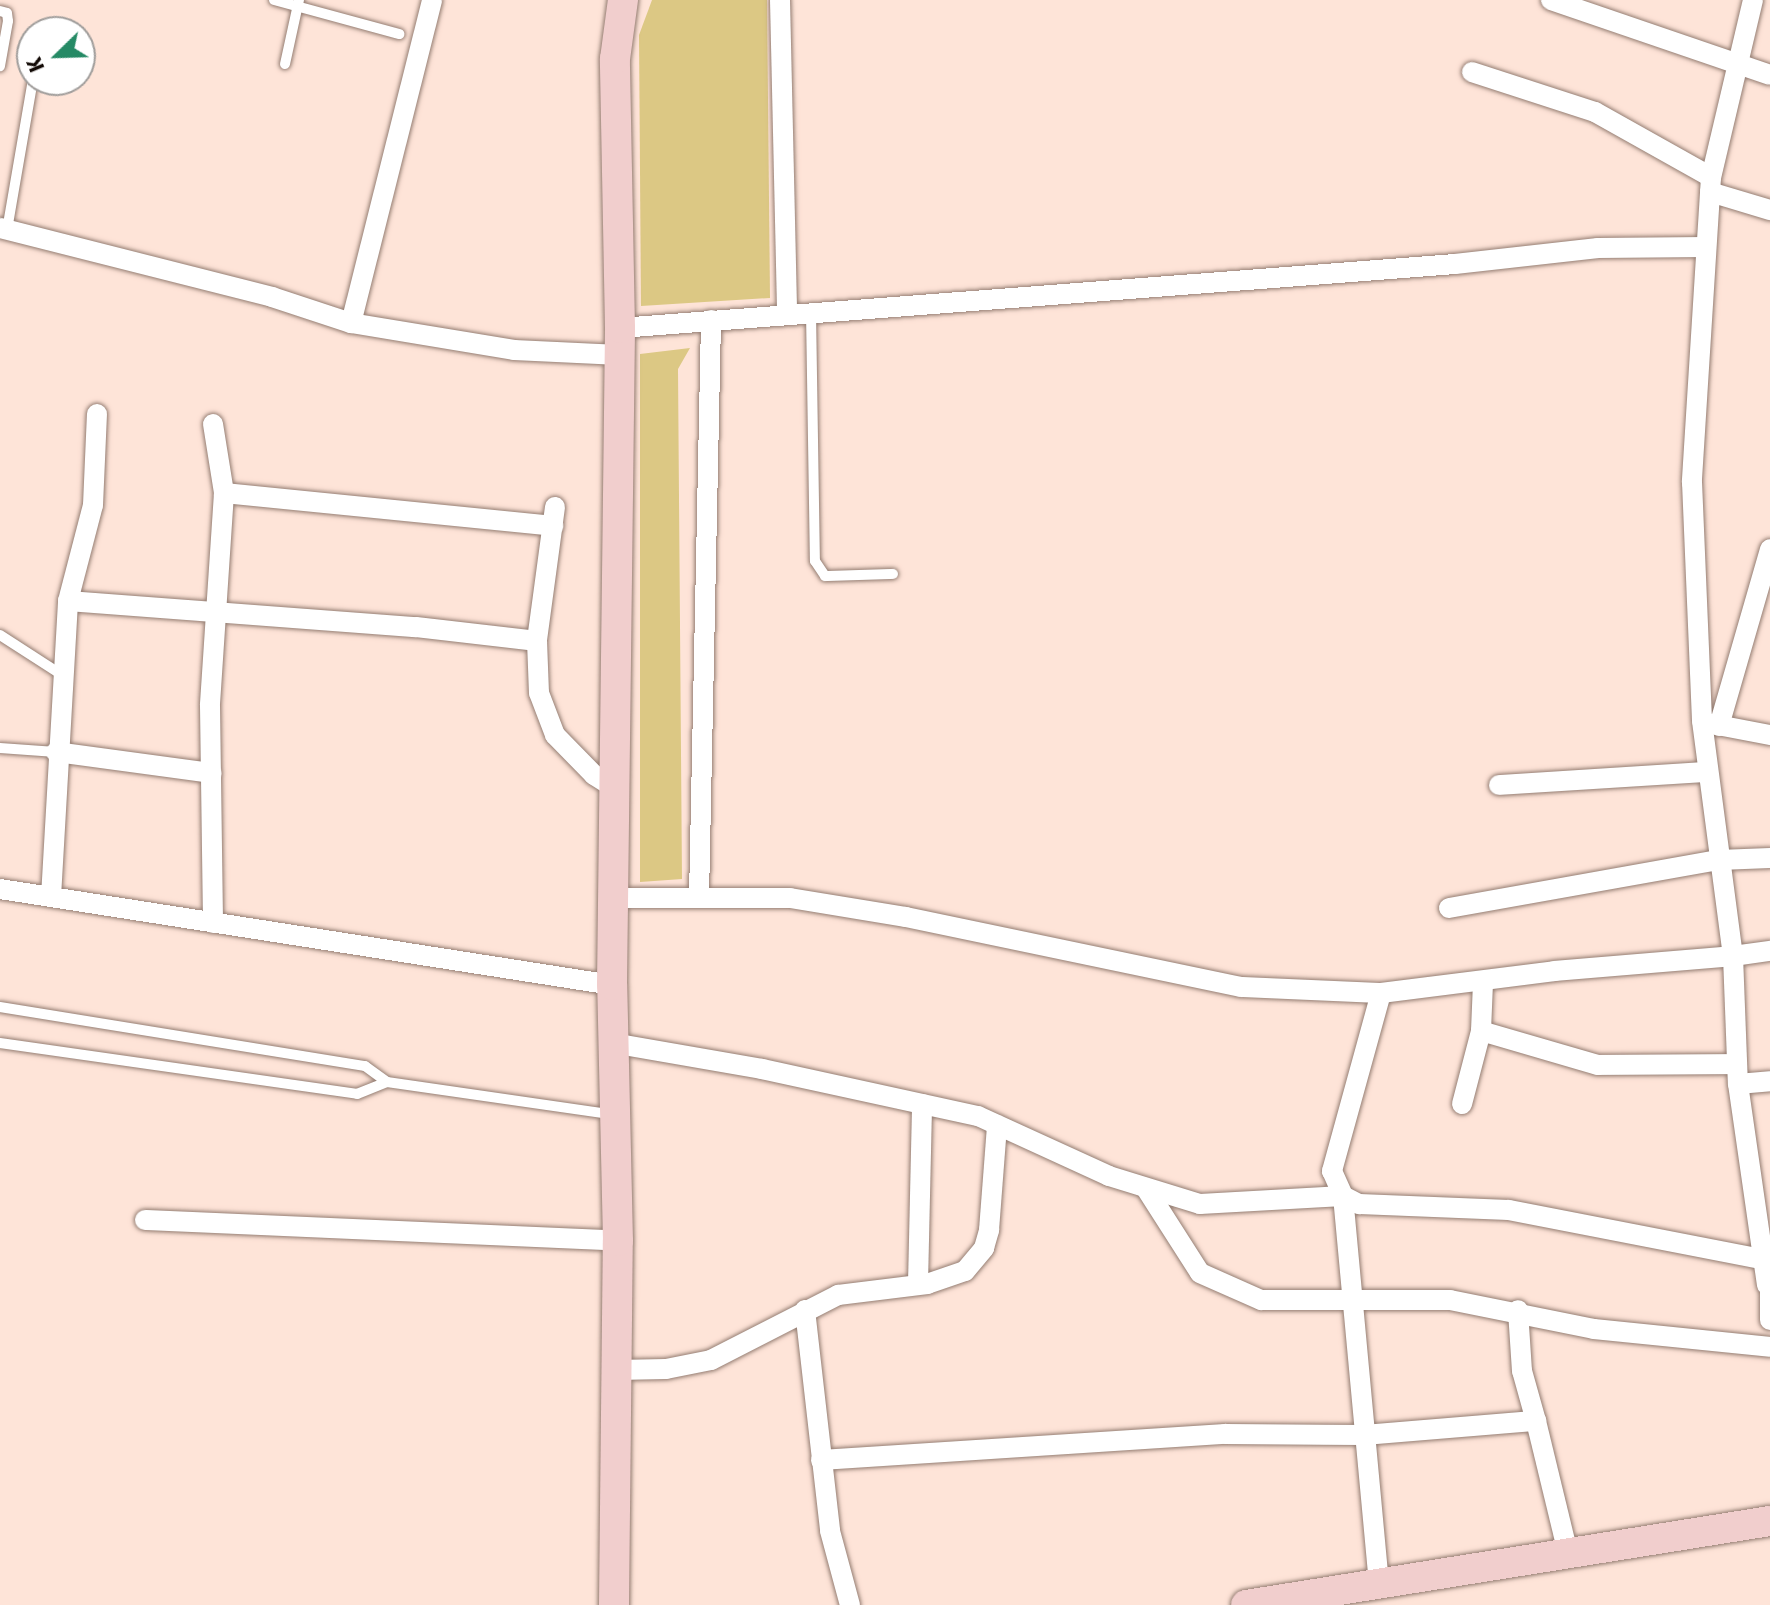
<!DOCTYPE html>
<html>
<head>
<meta charset="utf-8">
<style>
	body { margin:0 }
	#map { position:relative; width:1770px; height:1605px; overflow:hidden; background:#fee4d8; font-family:"Fira Sans Condensed",sans-serif }
	div>[style] { position:absolute }
	.green>* { inset:0; background:#dcc884 }
	.roads { filter:drop-shadow(0 0 2px #947d72) drop-shadow(0 0 2px #947d72) }
	.lane>* { height:10px; margin:-5px; padding:0 5px; transform-origin:5px; border-radius:5px; background:#fff }
	.street>* { height:20px; margin:-10px; padding:0 10px; transform-origin:10px; border-radius:10px; background:#fff }
	.secondary>* { height:30px; margin:-15px; padding:0 15px; transform-origin:15px; border-radius:15px; background:#f1cecd }
	span { translate:-50% -50%; white-space:nowrap; text-align:center; line-height:1.15; -webkit-text-stroke:6px #fff; paint-order:stroke }
	.north { position:absolute; left:16px; top:16px; width:80px; height:80px; box-sizing:border-box; background:#fff; border:2px solid #a09d9b; border-radius:50%; rotate:247deg; font-size:22px; font-weight:700; line-height:32px; text-align:center; color:#120a06 }
	.north::after { content:''; display:block; margin:auto; width:28px; height:36px; background:#258a65; clip-path:polygon(50% 0,100% 100%,50% 72%,0 100%) }
</style>
</head>
<body>
<div id="map">
	<div class="green">
		<div style="clip-path:polygon(652px 0,767px 0,770px 298px,641px 306px,639px 35px)"></div>
		<div style="clip-path:polygon(690px 348px,678px 369px,682px 879px,640px 882px,640px 354px)"></div>
	</div>
	<div class="roads">
		<div class="lane">
			<div style="left:274px;top:0;width:130px;rotate:15.2deg"></div>
			<div style="left:0;top:11px;width:7px;rotate:16deg"></div>
			<div style="left:7px;top:13px;width:8px;rotate:83deg"></div>
			<div style="left:8px;top:21px;width:46px;rotate:100.1deg"></div>
			<div style="left:285px;top:64px;width:66px;rotate:-77.7deg"></div>
			<div style="left:7px;top:230px;width:152px;rotate:-80.2deg"></div>
			<div style="left:811px;top:312px;width:249px;rotate:89.1deg"></div>
			<div style="left:815px;top:561px;width:18px;rotate:56deg"></div>
			<div style="left:825px;top:576px;width:68px;rotate:-1.7deg"></div>
			<div style="left:0;top:635px;width:74px;rotate:32.8deg"></div>
			<div style="left:0;top:748px;width:56px;rotate:4.1deg"></div>
			<div style="left:0;top:1007px;width:370px;rotate:9.2deg"></div>
			<div style="left:365px;top:1066px;width:27px;rotate:36deg"></div>
			<div style="left:387px;top:1082px;width:225px;rotate:8.2deg"></div>
			<div style="left:0;top:1043px;width:361px;rotate:8.1deg"></div>
			<div style="left:357px;top:1094px;width:32px;rotate:-22deg"></div>
		</div>
		<div class="street">
			<div style="left:780px;top:0;width:314px;rotate:88.7deg"></div>
			<div style="left:1551px;top:0;width:231px;rotate:18.9deg"></div>
			<div style="left:1753px;top:0;width:182px;rotate:103.3deg"></div>
			<div style="left:1711px;top:177px;width:306px;rotate:93.6deg"></div>
			<div style="left:1692px;top:482px;width:239px;rotate:87.6deg"></div>
			<div style="left:1702px;top:721px;width:237px;rotate:82.5deg"></div>
			<div style="left:1733px;top:956px;width:37px;rotate:-8deg"></div>
			<div style="left:1472px;top:72px;width:129px;rotate:18deg"></div>
			<div style="left:1595px;top:112px;width:133px;rotate:29.3deg"></div>
			<div style="left:1710px;top:192px;width:63px;rotate:16.7deg"></div>
			<div style="left:0;top:228px;width:281px;rotate:14.2deg"></div>
			<div style="left:272px;top:297px;width:83px;rotate:18.2deg"></div>
			<div style="left:351px;top:323px;width:165px;rotate:9.4deg"></div>
			<div style="left:514px;top:350px;width:106px;rotate:2.7deg"></div>
			<div style="left:351px;top:323px;width:333px;rotate:-75.9deg"></div>
			<div style="left:620px;top:328px;width:837px;rotate:-4.38deg"></div>
			<div style="left:1455px;top:264px;width:144px;rotate:-6.4deg"></div>
			<div style="left:1598px;top:248px;width:108px;rotate:-0.5deg"></div>
			<div style="left:213px;top:424px;width:70px;rotate:80.9deg"></div>
			<div style="left:224px;top:493px;width:213px;rotate:93.8deg"></div>
			<div style="left:210px;top:706px;width:217px;rotate:89.2deg"></div>
			<div style="left:224px;top:493px;width:331px;rotate:5.7deg"></div>
			<div style="left:555px;top:507px;width:135px;rotate:97.7deg"></div>
			<div style="left:537px;top:641px;width:52px;rotate:87.8deg"></div>
			<div style="left:539px;top:693px;width:45px;rotate:69.1deg"></div>
			<div style="left:555px;top:735px;width:56px;rotate:45.7deg"></div>
			<div style="left:594px;top:775px;width:25px;rotate:32deg"></div>
			<div style="left:68px;top:601px;width:349px;rotate:4.3deg"></div>
			<div style="left:416px;top:627px;width:122px;rotate:6.6deg"></div>
			<div style="left:1707px;top:723px;width:64px;rotate:10.8deg"></div>
			<div style="left:1719px;top:726px;width:184px;rotate:-73.9deg"></div>
			<div style="left:56px;top:752px;width:157px;rotate:7.7deg"></div>
			<div style="left:1499px;top:785px;width:208px;rotate:-3.6deg"></div>
			<div style="left:0;top:889px;width:619px;rotate:8.91deg"></div>
			<div style="left:51px;top:897px;width:296px;rotate:-86.7deg"></div>
			<div style="left:68px;top:601px;width:99px;rotate:-75.4deg"></div>
			<div style="left:93px;top:505px;width:91px;rotate:-87.5deg"></div>
			<div style="left:615px;top:898px;width:175px"></div>
			<div style="left:790px;top:898px;width:118px;rotate:9.3deg"></div>
			<div style="left:906px;top:917px;width:342px;rotate:11.8deg"></div>
			<div style="left:1241px;top:987px;width:140px;rotate:2.5deg"></div>
			<div style="left:1381px;top:993px;width:185px;rotate:105.4deg"></div>
			<div style="left:1332px;top:1171px;width:27px;rotate:66deg"></div>
			<div style="left:1343px;top:1196px;width:391px;rotate:84.7deg"></div>
			<div style="left:699px;top:898px;width:578px;rotate:-88.81deg"></div>
			<div style="left:1449px;top:908px;width:274px;rotate:-10.1deg"></div>
			<div style="left:1719px;top:860px;width:51px;rotate:-2.2deg"></div>
			<div style="left:1483px;top:983px;width:48px;rotate:92.4deg"></div>
			<div style="left:1481px;top:1031px;width:122px;rotate:16.2deg"></div>
			<div style="left:1598px;top:1065px;width:139px;rotate:-0.4deg"></div>
			<div style="left:1381px;top:993px;width:175px;rotate:-7.2deg"></div>
			<div style="left:1555px;top:971px;width:179px;rotate:-4.8deg"></div>
			<div style="left:1733px;top:956px;width:128px;rotate:87.8deg"></div>
			<div style="left:613px;top:1043px;width:151px;rotate:9.9deg"></div>
			<div style="left:762px;top:1069px;width:221px;rotate:12.3deg"></div>
			<div style="left:978px;top:1116px;width:144px;rotate:24.6deg"></div>
			<div style="left:1109px;top:1176px;width:95px;rotate:17.1deg"></div>
			<div style="left:1200px;top:1204px;width:143px;rotate:-3.2deg"></div>
			<div style="left:1343px;top:1196px;width:18px;rotate:27deg"></div>
			<div style="left:1359px;top:1204px;width:150px;rotate:2.3deg"></div>
			<div style="left:1509px;top:1210px;width:258px;rotate:11deg"></div>
			<div style="left:1462px;top:1104px;width:75px;rotate:-75.4deg"></div>
			<div style="left:1147px;top:1190px;width:98px;rotate:57.4deg"></div>
			<div style="left:1200px;top:1273px;width:67px;rotate:23.9deg"></div>
			<div style="left:1261px;top:1300px;width:189px"></div>
			<div style="left:1450px;top:1300px;width:147px;rotate:11.4deg"></div>
			<div style="left:1594px;top:1329px;width:177px;rotate:5.8deg"></div>
			<div style="left:145px;top:1220px;width:473px;rotate:2.5deg"></div>
			<div style="left:918px;top:1284px;width:180px;rotate:-88.7deg"></div>
			<div style="left:1767px;top:1285px;width:203px;rotate:-98.2deg"></div>
			<div style="left:1738px;top:1084px;width:32px;rotate:-5deg"></div>
			<div style="left:1770px;top:1285px;width:35px;rotate:90deg"></div>
			<div style="left:805px;top:1310px;width:222px;rotate:83.5deg"></div>
			<div style="left:830px;top:1531px;width:77px;rotate:74.9deg"></div>
			<div style="left:616px;top:1370px;width:50px;rotate:-1.1deg"></div>
			<div style="left:666px;top:1369px;width:46px;rotate:-11.3deg"></div>
			<div style="left:711px;top:1360px;width:143px;rotate:-27.1deg"></div>
			<div style="left:838px;top:1295px;width:90px;rotate:-7deg"></div>
			<div style="left:927px;top:1284px;width:40px;rotate:-18.9deg"></div>
			<div style="left:965px;top:1271px;width:30px;rotate:-50deg"></div>
			<div style="left:984px;top:1248px;width:19px;rotate:-74deg"></div>
			<div style="left:989px;top:1230px;width:105px;rotate:-85.6deg"></div>
			<div style="left:1536px;top:1421px;width:136px;rotate:76.4deg"></div>
			<div style="left:821px;top:1460px;width:405px;rotate:-3.7deg"></div>
			<div style="left:1225px;top:1434px;width:139px;rotate:0.4deg"></div>
			<div style="left:1364px;top:1435px;width:173px;rotate:-4.7deg"></div>
			<div style="left:1536px;top:1421px;width:52px;rotate:-105.6deg"></div>
			<div style="left:1522px;top:1371px;width:61px;rotate:-93.8deg"></div>
		</div>
		<div class="secondary">
			<div style="left:614px;top:1605px;width:364px;rotate:-89.4deg"></div>
			<div style="left:618px;top:1241px;width:256px;rotate:-91.3deg"></div>
			<div style="left:612px;top:985px;width:657px;rotate:-89.3deg"></div>
			<div style="left:620px;top:328px;width:269px;rotate:-91.1deg"></div>
			<div style="left:615px;top:59px;width:60px;rotate:-82.3deg"></div>
			<div style="left:1246px;top:1605px;width:531px;rotate:-9.11deg"></div>
		</div>
	</div>
	<div class="north">K</div>
</div>
</body>
</html>
